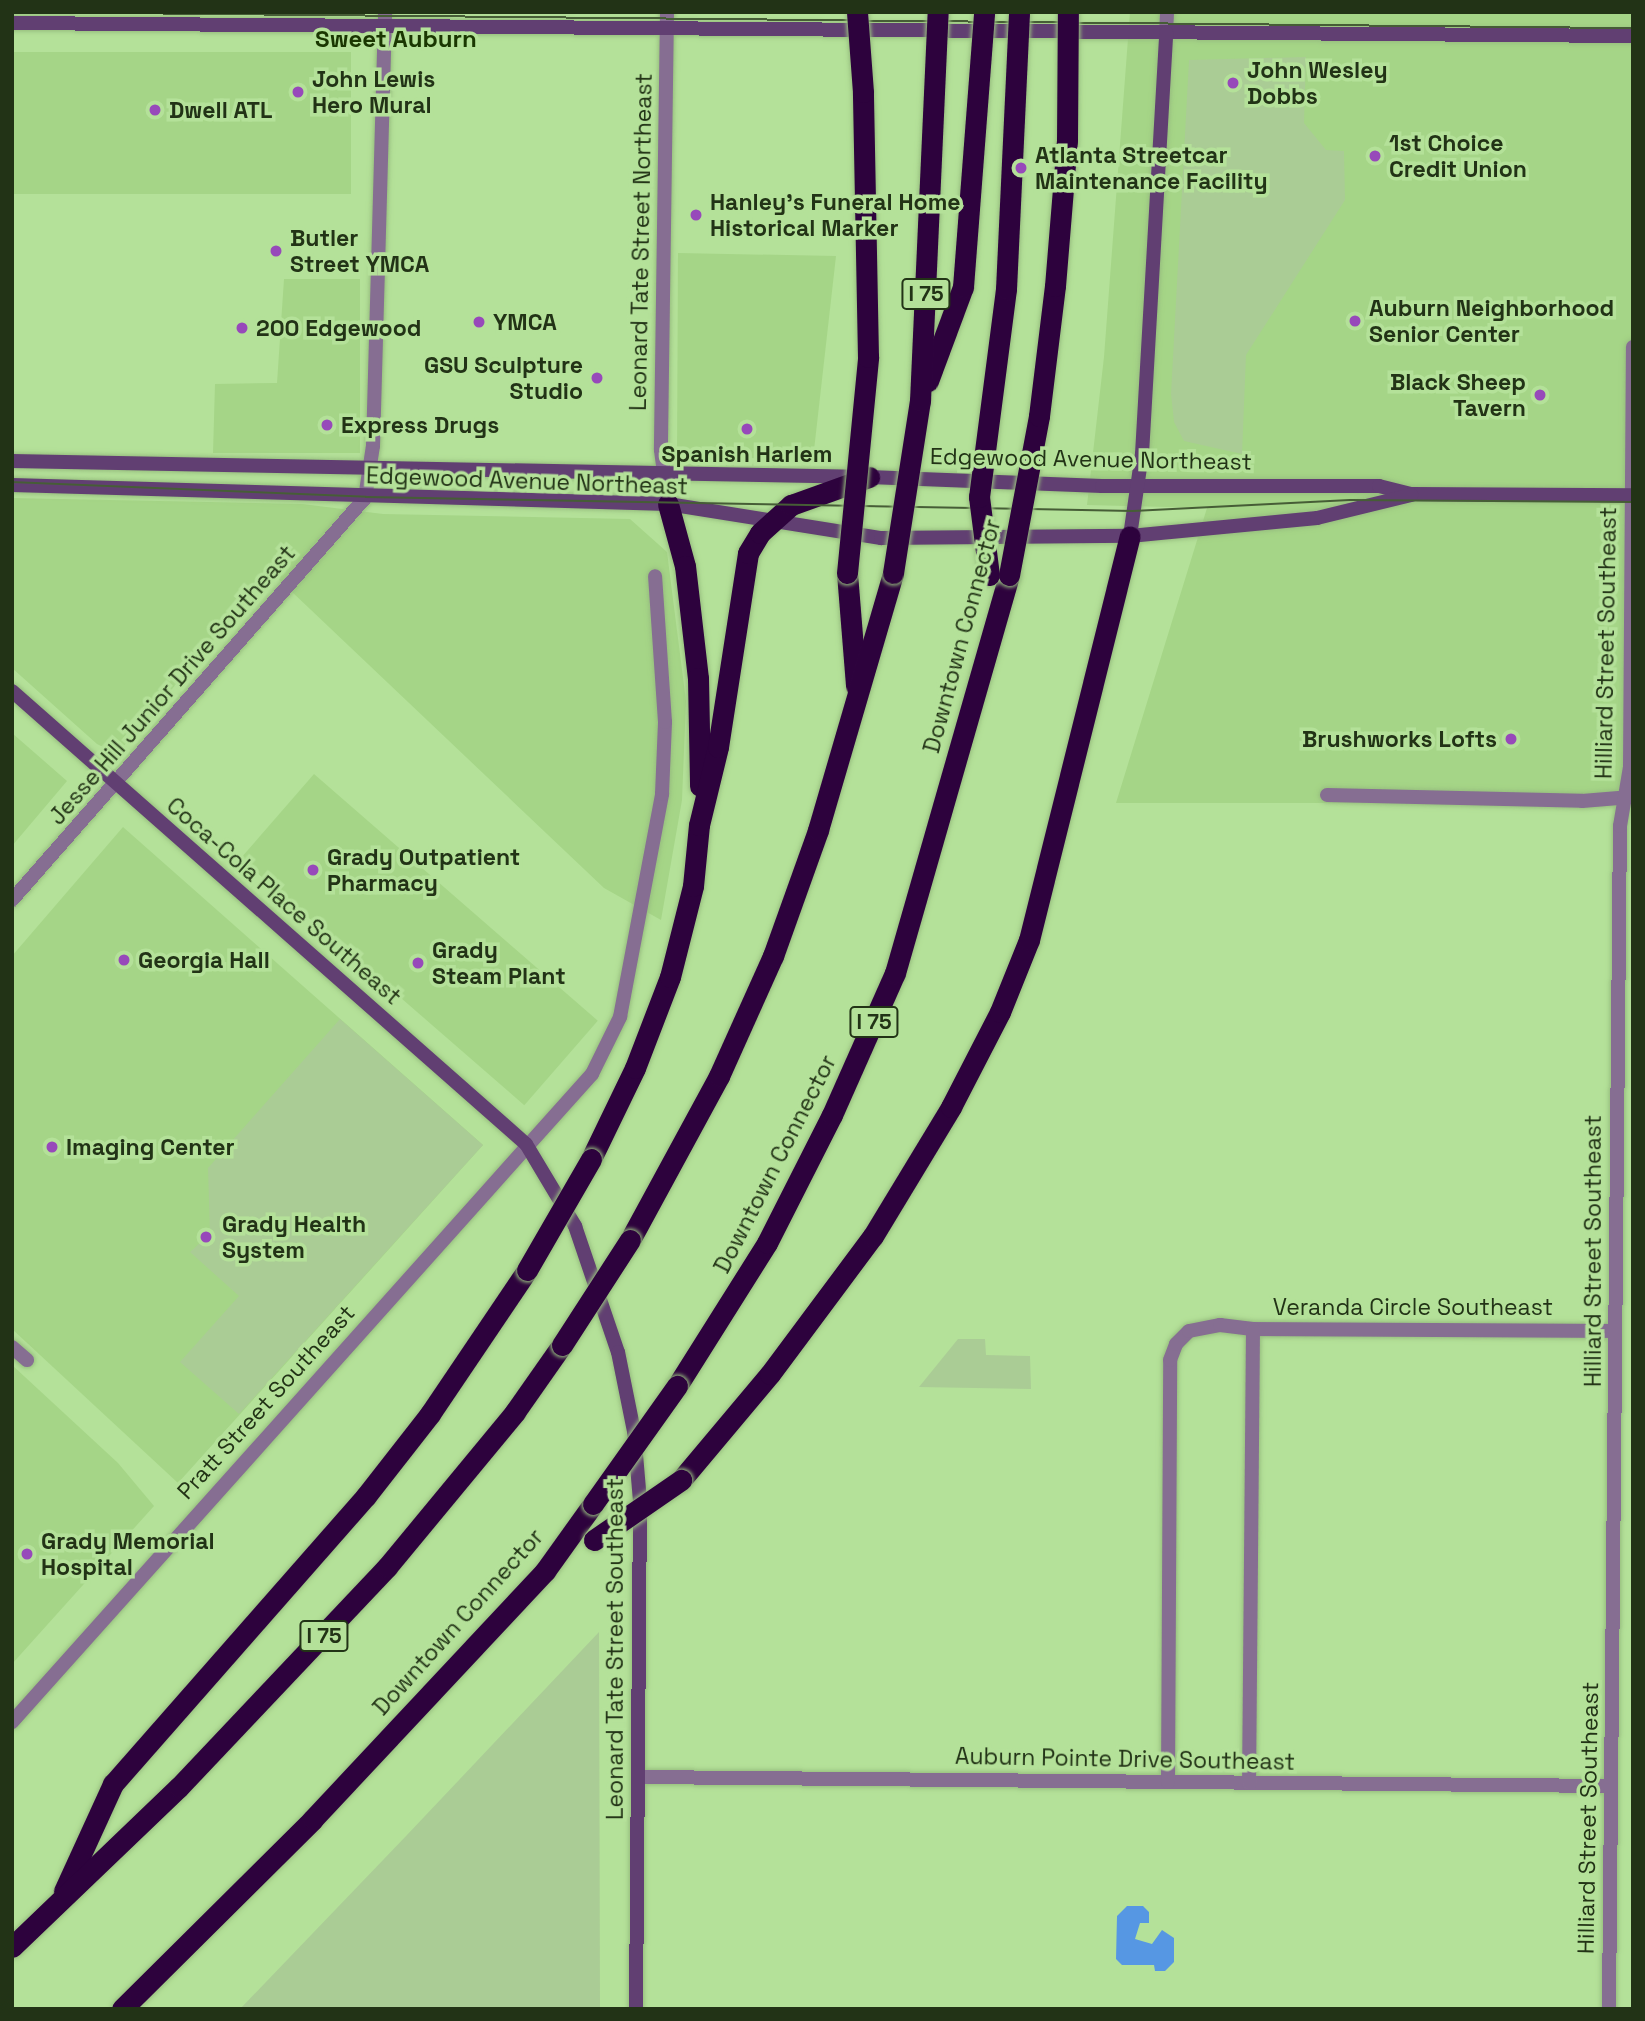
<!DOCTYPE html>
<html>
<head>
<meta charset="utf-8">
<style>
	body { margin:0 }
	#map { position:relative; width:1645px; height:2021px; overflow:hidden; background:#b4e199; font-family:"Space Grotesk",sans-serif }
	div>[style] { position:absolute }
	.built>* { inset:0; background:#a5d587; transform-origin:0 0 }
	.green>* { inset:0; background:#aacc95 }
	.water>* { inset:0; background:#5697e3 }
	.roads { filter:drop-shadow(0 0 2px #97be7f) drop-shadow(0 0 2px #97be7f) }
	.street>* { height:14px; margin:-7px; padding:0 7px; transform-origin:7px; border-radius:7px; background:#866e92 }
	.secondary>* { height:14px; margin:-7px; padding:0 7px; transform-origin:7px; border-radius:7px; background:#613f72 }
	.highway>* { height:21px; margin:-10.5px; padding:0 10.5px; transform-origin:10.5px; border-radius:10.5px; background:#2d023d }
	.tram>* { height:2px; margin:-1px; padding:0 1px; transform-origin:1px; border-radius:1px; background:#465d36 }
	.bridges { filter:drop-shadow(0 0 2px #97be7f) drop-shadow(0 0 2px #97be7f) }
	.highway-bridge>* { height:21px; margin:-10.5px; padding:0 10.5px; transform-origin:10.5px; border-radius:10.5px; background:#2d023d }
	.dots>* { width:19px; height:19px; translate:-50% -50%; box-sizing:border-box; border:4px solid #b4e199; border-radius:50% }
	span { translate:-50% -50%; white-space:nowrap; text-align:center; line-height:1.15; -webkit-text-stroke:7px #b4e199; paint-order:stroke }
	.shield-label span { padding:2px 5px; background:#b4e199; border:2px solid; border-radius:5px; -webkit-text-stroke-width:0 }
	.shield-label { font-size:21px; color:#223316; font-weight:700 }
	.poi-label { font-size:23px; color:#223316; font-weight:700 }
	.left { translate:0 -50%; text-align:left }
	.right { translate:-100% -50%; text-align:right }
	.street-label { font-size:23px; color:#223316 }
	.neighbourhood-label { font-size:24px; color:#1a3701; font-weight:700 }
	.frame { position:absolute; inset:0; border:14px solid #223316; pointer-events:none }
</style>
</head>
<body>
<div id="map">
	<div class="built">
		<div style="clip-path:polygon(1130px 12px,1633px 12px,1633px 803px,1116px 803px,1207px 508px,1087px 505px,1104px 357px)"></div>
		<div style="left:12px;top:52px;width:339px;height:142px"></div>
		<div style="clip-path:polygon(678px 253px,836px 256px,813px 459px,677px 457px)"></div>
		<div style="clip-path:polygon(284px 279px,360px 279px,360px 453px,213px 453px,215px 384px,277px 383px)"></div>
		<div style="clip-path:polygon(12px 498px,302px 504px,383px 514px,630px 519px,667px 552px,686px 701px,682px 800px,661px 920px,604px 888px,271px 572px,117px 754px,97px 744px,12px 668px)"></div>
		<div style="clip-path:polygon(12px 733px,67px 781px,12px 846px)"></div>
		<div style="left:314px;top:774px;width:376px;height:112px;rotate:41deg"></div>
		<div style="clip-path:polygon(123px 827px,483px 1145px,178px 1483px,12px 1329px,12px 956px)"></div>
		<div style="clip-path:polygon(12px 1365px,118px 1463px,154px 1506px,12px 1664px)"></div>
	</div>
	<div class="green">
		<div style="clip-path:polygon(1306px 57px,1304px 123px,1326px 150px,1344px 151px,1345px 200px,1246px 355px,1242px 454px,1184px 441px,1174px 422px,1171px 394px,1189px 60px)"></div>
		<div style="clip-path:polygon(340px 1019px,483px 1145px,239px 1414px,180px 1362px,239px 1296px,190px 1252px,210px 1234px,208px 1168px)"></div>
		<div style="clip-path:polygon(958px 1339px,985px 1339px,986px 1355px,1030px 1356px,1031px 1389px,919px 1387px)"></div>
		<div style="clip-path:polygon(599px 1632px,600px 2009px,240px 2009px,407px 1835px)"></div>
	</div>
	<div class="water">
		<div style="clip-path:polygon(1127px 1906px,1143px 1906px,1149px 1912px,1149px 1923px,1140px 1923px,1135px 1939px,1152px 1944px,1162px 1930px,1174px 1938px,1174px 1962px,1165px 1971px,1155px 1971px,1154px 1965px,1122px 1965px,1116px 1959px,1117px 1916px)"></div>
	</div>
	<div class="roads">
		<div class="street">
			<div style="left:667px;top:12px;width:438px;rotate:90.8deg"></div>
			<div style="left:661px;top:450px;width:54px;rotate:82.6deg"></div>
			<div style="left:1166px;top:33px;width:21px;rotate:-87deg"></div>
			<div style="left:1327px;top:795px;width:255px;rotate:1.3deg"></div>
			<div style="left:1582px;top:801px;width:49px;rotate:-4.7deg"></div>
			<div style="left:12px;top:900px;width:535px;rotate:-48.71deg"></div>
			<div style="left:365px;top:498px;width:53px;rotate:-81.3deg"></div>
			<div style="left:373px;top:446px;width:434px;rotate:-88.4deg"></div>
			<div style="left:1253px;top:1329px;width:362px;rotate:0.3deg"></div>
			<div style="left:12px;top:1347px;width:20px;rotate:41deg"></div>
			<div style="left:12px;top:1722px;width:870px;rotate:-48.17deg"></div>
			<div style="left:592px;top:1074px;width:64px;rotate:-63.8deg"></div>
			<div style="left:620px;top:1017px;width:227px;rotate:-79.3deg"></div>
			<div style="left:662px;top:794px;width:72px;rotate:-87.6deg"></div>
			<div style="left:665px;top:722px;width:146px;rotate:-93.9deg"></div>
			<div style="left:639px;top:1777px;width:972px;rotate:0.53deg"></div>
			<div style="left:1168px;top:1782px;width:422px;rotate:-89.7deg"></div>
			<div style="left:1170px;top:1360px;width:17px;rotate:-69deg"></div>
			<div style="left:1176px;top:1344px;width:18px;rotate:-45deg"></div>
			<div style="left:1189px;top:1331px;width:32px;rotate:-11deg"></div>
			<div style="left:1220px;top:1325px;width:33px;rotate:7deg"></div>
			<div style="left:1253px;top:1329px;width:454px;rotate:90.5deg"></div>
			<div style="left:1609px;top:2009px;width:1183px;rotate:-89.47deg"></div>
			<div style="left:1620px;top:826px;width:60px;rotate:-80.4deg"></div>
			<div style="left:1630px;top:767px;width:420px;rotate:-89.6deg"></div>
		</div>
		<div class="secondary">
			<div style="left:12px;top:23px;width:1621px;rotate:0.46deg"></div>
			<div style="left:12px;top:461px;width:857px;rotate:1.07deg"></div>
			<div style="left:869px;top:477px;width:233px;rotate:2.2deg"></div>
			<div style="left:1102px;top:486px;width:277px"></div>
			<div style="left:1379px;top:486px;width:34px;rotate:14deg"></div>
			<div style="left:1412px;top:494px;width:221px;rotate:0.3deg"></div>
			<div style="left:12px;top:485px;width:656px;rotate:1.66deg"></div>
			<div style="left:668px;top:504px;width:216px;rotate:9.1deg"></div>
			<div style="left:881px;top:538px;width:249px;rotate:-0.5deg"></div>
			<div style="left:1130px;top:536px;width:188px;rotate:-5.5deg"></div>
			<div style="left:1317px;top:518px;width:97px;rotate:-13.7deg"></div>
			<div style="left:1130px;top:536px;width:83px;rotate:-81.7deg"></div>
			<div style="left:1142px;top:454px;width:422px;rotate:-86.7deg"></div>
			<div style="left:12px;top:691px;width:685px;rotate:41.39deg"></div>
			<div style="left:526px;top:1144px;width:96px;rotate:59.1deg"></div>
			<div style="left:575px;top:1226px;width:133px;rotate:71.2deg"></div>
			<div style="left:618px;top:1352px;width:81px;rotate:78.6deg"></div>
			<div style="left:634px;top:1431px;width:70px;rotate:85.1deg"></div>
			<div style="left:640px;top:1501px;width:508px;rotate:90.45deg"></div>
		</div>
		<div class="highway">
			<div style="left:668px;top:504px;width:64px;rotate:74.7deg"></div>
			<div style="left:685px;top:566px;width:113px;rotate:83.4deg"></div>
			<div style="left:698px;top:678px;width:108px;rotate:88.9deg"></div>
			<div style="left:847px;top:573px;width:113px;rotate:85.4deg"></div>
			<div style="left:591px;top:1159px;width:101px;rotate:-64.2deg"></div>
			<div style="left:635px;top:1068px;width:97px;rotate:-69deg"></div>
			<div style="left:670px;top:977px;width:94px;rotate:-75.8deg"></div>
			<div style="left:693px;top:886px;width:61px;rotate:-84.4deg"></div>
			<div style="left:699px;top:825px;width:80px;rotate:-76.3deg"></div>
			<div style="left:718px;top:747px;width:196px;rotate:-81.2deg"></div>
			<div style="left:748px;top:553px;width:23px;rotate:-59deg"></div>
			<div style="left:760px;top:533px;width:42px;rotate:-42.1deg"></div>
			<div style="left:791px;top:505px;width:83px;rotate:-19.7deg"></div>
			<div style="left:630px;top:1240px;width:187px;rotate:-61.5deg"></div>
			<div style="left:719px;top:1076px;width:132px;rotate:-65.8deg"></div>
			<div style="left:773px;top:956px;width:134px;rotate:-70.3deg"></div>
			<div style="left:818px;top:830px;width:268px;rotate:-73.7deg"></div>
			<div style="left:677px;top:1386px;width:169px;rotate:-57.8deg"></div>
			<div style="left:767px;top:1243px;width:144px;rotate:-63.1deg"></div>
			<div style="left:832px;top:1115px;width:155px;rotate:-66.1deg"></div>
			<div style="left:895px;top:973px;width:414px;rotate:-74deg"></div>
			<div style="left:681px;top:1480px;width:138px;rotate:-50deg"></div>
			<div style="left:770px;top:1374px;width:172px;rotate:-53.3deg"></div>
			<div style="left:873px;top:1236px;width:151px;rotate:-58.8deg"></div>
			<div style="left:951px;top:1107px;width:107px;rotate:-62.7deg"></div>
			<div style="left:1000px;top:1012px;width:78px;rotate:-68.1deg"></div>
			<div style="left:1029px;top:940px;width:416px;rotate:-76deg"></div>
			<div style="left:64px;top:1891px;width:118px;rotate:-65.4deg"></div>
			<div style="left:113px;top:1784px;width:383px;rotate:-48.7deg"></div>
			<div style="left:366px;top:1496px;width:104px;rotate:-52deg"></div>
			<div style="left:430px;top:1414px;width:174px;rotate:-56deg"></div>
			<div style="left:12px;top:1947px;width:231px;rotate:-43.8deg"></div>
			<div style="left:179px;top:1787px;width:303px;rotate:-46.6deg"></div>
			<div style="left:387px;top:1567px;width:201px;rotate:-50.4deg"></div>
			<div style="left:515px;top:1412px;width:82px;rotate:-55deg"></div>
			<div style="left:122px;top:2009px;width:269px;rotate:-44.8deg"></div>
			<div style="left:313px;top:1819px;width:340px;rotate:-46.9deg"></div>
			<div style="left:545px;top:1571px;width:82px;rotate:-54.4deg"></div>
		</div>
	</div>
	<div class="tram">
		<div style="left:12px;top:12px;width:1621px;rotate:0.57deg"></div>
		<div style="left:12px;top:482px;width:354px;rotate:2.4deg"></div>
		<div style="left:366px;top:497px;width:664px;rotate:1.04deg"></div>
		<div style="left:1030px;top:509px;width:103px;rotate:1.1deg"></div>
		<div style="left:1133px;top:511px;width:217px;rotate:-2.9deg"></div>
		<div style="left:1350px;top:500px;width:283px;rotate:0.4deg"></div>
	</div>
	<div class="bridges">
		<div class="highway-bridge">
			<div style="left:928px;top:381px;width:100px;rotate:-69.6deg"></div>
			<div style="left:963px;top:287px;width:276px;rotate:-85.6deg"></div>
			<div style="left:847px;top:573px;width:217px;rotate:-84.4deg"></div>
			<div style="left:868px;top:357px;width:265px;rotate:-91.1deg"></div>
			<div style="left:863px;top:92px;width:80px;rotate:-94.3deg"></div>
			<div style="left:893px;top:573px;width:174px;rotate:-81.1deg"></div>
			<div style="left:920px;top:401px;width:389px;rotate:-87.4deg"></div>
			<div style="left:989px;top:575px;width:79px;rotate:-97.3deg"></div>
			<div style="left:979px;top:497px;width:210px;rotate:-82.6deg"></div>
			<div style="left:1006px;top:289px;width:277px;rotate:-87.3deg"></div>
			<div style="left:1009px;top:575px;width:162px;rotate:-79.3deg"></div>
			<div style="left:1039px;top:416px;width:131px;rotate:-83deg"></div>
			<div style="left:1055px;top:286px;width:146px;rotate:-85.3deg"></div>
			<div style="left:1067px;top:140px;width:128px;rotate:-89.6deg"></div>
			<div style="left:527px;top:1270px;width:128px;rotate:-60deg"></div>
			<div style="left:562px;top:1345px;width:125px;rotate:-57.1deg"></div>
			<div style="left:593px;top:1504px;width:145px;rotate:-54.6deg"></div>
			<div style="left:594px;top:1540px;width:106px;rotate:-34.6deg"></div>
		</div>
	</div>
	<div class="dots">
		<div style="left:1233px;top:83px;background:#9749ba"></div>
		<div style="left:298px;top:92px;background:#9749ba"></div>
		<div style="left:155px;top:110px;background:#9749ba"></div>
		<div style="left:1375px;top:156px;background:#9749ba"></div>
		<div style="left:1021px;top:168px;background:#9749ba"></div>
		<div style="left:696px;top:215px;background:#9749ba"></div>
		<div style="left:276px;top:251px;background:#9749ba"></div>
		<div style="left:1355px;top:321px;background:#9749ba"></div>
		<div style="left:479px;top:322px;background:#9749ba"></div>
		<div style="left:242px;top:328px;background:#9749ba"></div>
		<div style="left:597px;top:378px;background:#9749ba"></div>
		<div style="left:1540px;top:395px;background:#9749ba"></div>
		<div style="left:327px;top:425px;background:#9749ba"></div>
		<div style="left:747px;top:429px;background:#9749ba"></div>
		<div style="left:1511px;top:739px;background:#9749ba"></div>
		<div style="left:313px;top:870px;background:#9749ba"></div>
		<div style="left:124px;top:960px;background:#9749ba"></div>
		<div style="left:418px;top:963px;background:#9749ba"></div>
		<div style="left:52px;top:1147px;background:#9749ba"></div>
		<div style="left:206px;top:1237px;background:#9749ba"></div>
		<div style="left:27px;top:1554px;background:#9749ba"></div>
	</div>
	<div class="shield-label">
		<span style="left:926px;top:294px">I 75</span>
		<span style="left:874px;top:1022px">I 75</span>
		<span style="left:324px;top:1636px">I 75</span>
	</div>
	<div class="poi-label">
		<span class="left" style="left:1247px;top:83px">John Wesley<br>Dobbs</span>
		<span class="left" style="left:312px;top:92px">John Lewis<br>Hero Mural</span>
		<span class="left" style="left:169px;top:110px">Dwell ATL</span>
		<span class="left" style="left:1389px;top:156px">1st Choice<br>Credit Union</span>
		<span class="left" style="left:1035px;top:168px">Atlanta Streetcar<br>Maintenance Facility</span>
		<span class="left" style="left:710px;top:215px">Hanley's Funeral Home<br>Historical Marker</span>
		<span class="left" style="left:290px;top:251px">Butler<br>Street YMCA</span>
		<span class="left" style="left:1369px;top:321px">Auburn Neighborhood<br>Senior Center</span>
		<span class="left" style="left:493px;top:322px">YMCA</span>
		<span class="left" style="left:256px;top:328px">200 Edgewood</span>
		<span class="right" style="left:583px;top:378px">GSU Sculpture<br>Studio</span>
		<span class="right" style="left:1526px;top:395px">Black Sheep<br>Tavern</span>
		<span class="left" style="left:341px;top:425px">Express Drugs</span>
		<span style="left:747px;top:454px">Spanish Harlem</span>
		<span class="right" style="left:1497px;top:739px">Brushworks Lofts</span>
		<span class="left" style="left:327px;top:870px">Grady Outpatient<br>Pharmacy</span>
		<span class="left" style="left:432px;top:963px">Grady<br>Steam Plant</span>
		<span class="left" style="left:138px;top:960px">Georgia Hall</span>
		<span class="left" style="left:66px;top:1147px">Imaging Center</span>
		<span class="left" style="left:222px;top:1237px">Grady Health<br>System</span>
		<span class="left" style="left:41px;top:1554px">Grady Memorial<br>Hospital</span>
	</div>
	<div class="street-label">
		<span style="left:641px;top:242px;rotate:-89deg">Leonard Tate Street Northeast</span>
		<span style="left:1091px;top:459px;rotate:1deg">Edgewood Avenue Northeast</span>
		<span style="left:527px;top:481px;rotate:2deg">Edgewood Avenue Northeast</span>
		<span style="left:962px;top:636px;rotate:-75deg">Downtown Connector</span>
		<span style="left:1606px;top:643px;rotate:-89deg">Hilliard Street Southeast</span>
		<span style="left:172px;top:685px;rotate:-49deg">Jesse Hill Junior Drive Southeast</span>
		<span style="left:284px;top:901px;rotate:41deg">Coca-Cola Place Southeast</span>
		<span style="left:775px;top:1164px;rotate:-63deg">Downtown Connector</span>
		<span style="left:1593px;top:1251px;rotate:-90deg">Hilliard Street Southeast</span>
		<span style="left:1413px;top:1307px">Veranda Circle Southeast</span>
		<span style="left:266px;top:1402px;rotate:-48deg">Pratt Street Southeast</span>
		<span style="left:458px;top:1622px;rotate:-48deg">Downtown Connector</span>
		<span style="left:615px;top:1649px;rotate:-90deg">Leonard Tate Street Southeast</span>
		<span style="left:1125px;top:1759px;rotate:1deg">Auburn Pointe Drive Southeast</span>
		<span style="left:1588px;top:1818px;rotate:-89deg">Hilliard Street Southeast</span>
	</div>
	<div class="neighbourhood-label">
		<span style="left:396px;top:39px">Sweet Auburn</span>
	</div>
	<div class="frame"></div>
</div>
</body>
</html>
